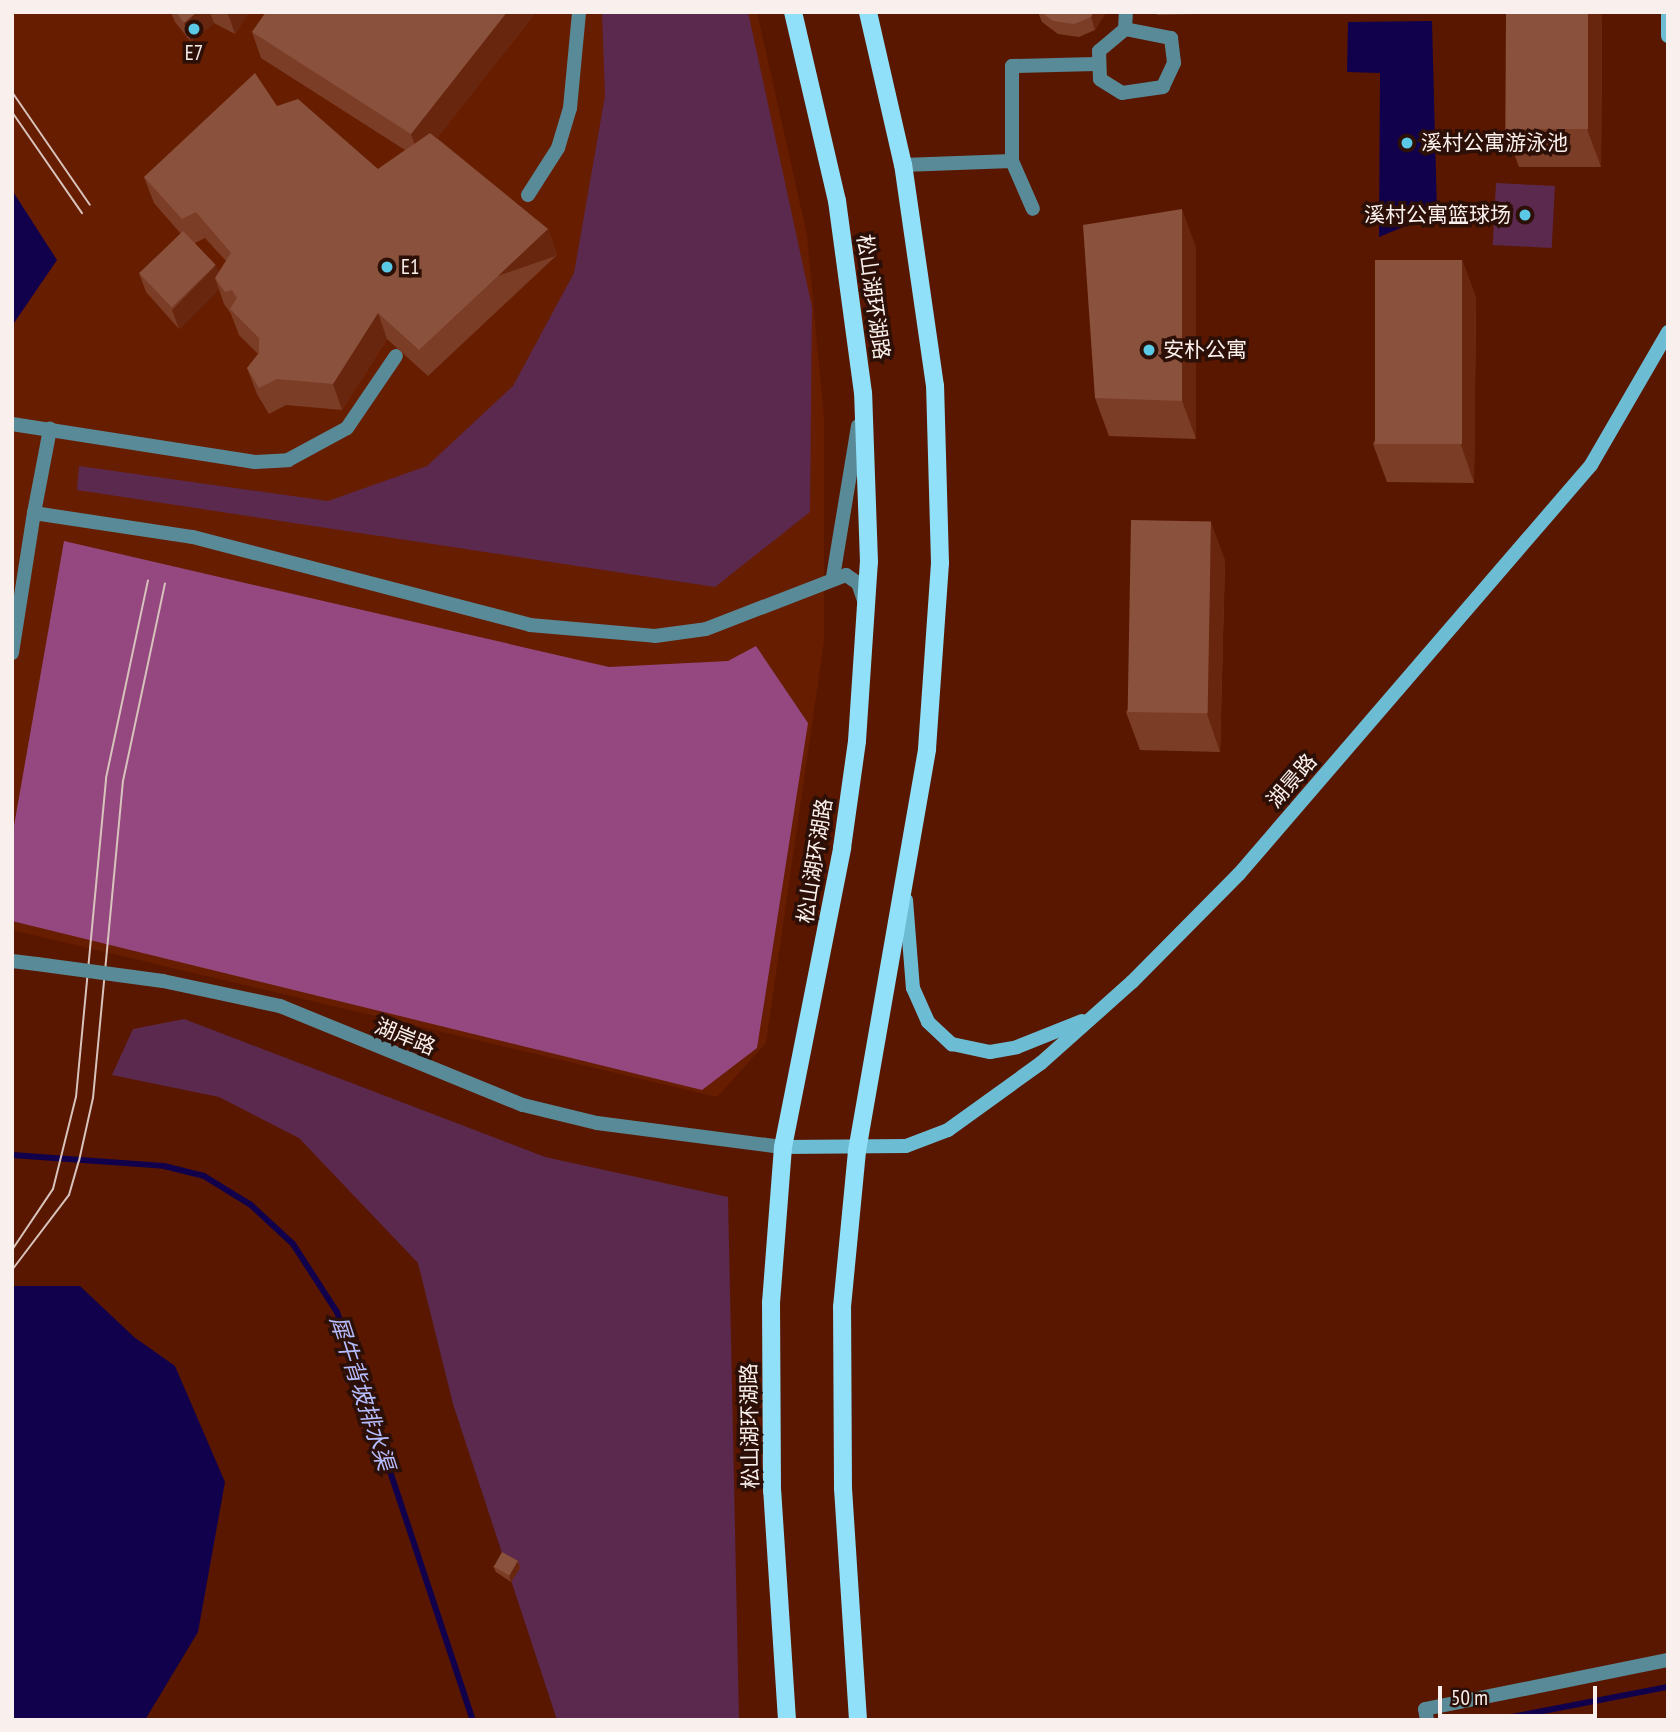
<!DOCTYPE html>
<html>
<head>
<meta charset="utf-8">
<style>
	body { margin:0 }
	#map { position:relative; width:1680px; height:1732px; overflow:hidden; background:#591700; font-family:"PT Sans Narrow","Noto Sans SC",sans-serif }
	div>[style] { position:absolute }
	.built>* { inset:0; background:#671d00 }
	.green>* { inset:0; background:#5c294e; transform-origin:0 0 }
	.forest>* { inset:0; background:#954880 }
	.water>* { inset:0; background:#11004b }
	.stream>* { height:6px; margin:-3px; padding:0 3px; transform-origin:3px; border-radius:3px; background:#11004b }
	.minor>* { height:14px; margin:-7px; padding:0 7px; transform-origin:7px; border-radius:7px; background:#598a98 }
	.tertiary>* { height:14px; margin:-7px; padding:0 7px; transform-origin:7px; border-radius:7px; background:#598a98 }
	.secondary>* { height:14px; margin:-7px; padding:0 7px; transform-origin:7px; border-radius:7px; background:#6cbcd4 }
	.primary>* { height:18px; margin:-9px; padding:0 9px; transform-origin:9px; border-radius:9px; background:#8fe0f8 }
	.tram>* { height:2px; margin:-1px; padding:0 1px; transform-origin:1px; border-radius:1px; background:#d8c3bc }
	.tertiary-bridge>* { height:14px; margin:-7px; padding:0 7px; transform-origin:7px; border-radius:7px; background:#598a98 }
	.wall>* { inset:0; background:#7c3d27 }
	.shaded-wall>* { inset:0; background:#69260e; transform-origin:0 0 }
	.building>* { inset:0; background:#8a513c; transform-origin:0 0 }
	.dots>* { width:19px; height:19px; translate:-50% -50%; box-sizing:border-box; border:4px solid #2c0f06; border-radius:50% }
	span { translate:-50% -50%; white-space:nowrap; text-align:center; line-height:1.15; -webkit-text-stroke:7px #2c0f06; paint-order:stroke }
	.poi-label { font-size:21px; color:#f9f0ed }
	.left { translate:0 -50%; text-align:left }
	.right { translate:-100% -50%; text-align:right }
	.street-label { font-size:21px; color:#f9f0ed }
	.water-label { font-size:23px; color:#b5bdff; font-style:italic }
	.frame { position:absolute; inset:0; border:14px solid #f9f0ed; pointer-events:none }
	.scale { position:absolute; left:1438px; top:1686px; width:159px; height:32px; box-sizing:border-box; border:4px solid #f9f0ed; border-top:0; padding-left:9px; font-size:21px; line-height:24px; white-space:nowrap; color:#f9f0ed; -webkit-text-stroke:5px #2c0f06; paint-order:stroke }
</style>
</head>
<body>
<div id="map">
	<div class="built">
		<div style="clip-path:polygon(12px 12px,757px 12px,807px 235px,824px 418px,824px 641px,766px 1043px,717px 1097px,12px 930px)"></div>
	</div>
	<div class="green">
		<div style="clip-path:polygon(602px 12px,748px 12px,812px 307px,810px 512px,715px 587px,77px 490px,79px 466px,328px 501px,427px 466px,513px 386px,574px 273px,605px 96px)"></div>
		<div style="left:1496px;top:183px;width:59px;height:62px;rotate:3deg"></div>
		<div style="clip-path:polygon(184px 1019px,545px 1157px,728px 1197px,739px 1720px,557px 1720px,453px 1404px,418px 1263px,299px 1138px,219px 1097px,112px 1075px,133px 1029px)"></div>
	</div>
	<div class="forest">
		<div style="clip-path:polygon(64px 541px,609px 667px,728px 661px,756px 646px,808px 723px,757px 1048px,702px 1090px,12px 921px,12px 837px)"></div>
	</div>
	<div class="water">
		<div style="clip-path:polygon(1432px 21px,1437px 213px,1379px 237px,1380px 73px,1347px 72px,1348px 22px)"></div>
		<div style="clip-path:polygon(12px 190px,57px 260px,12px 326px)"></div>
		<div style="clip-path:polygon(12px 1286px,80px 1286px,134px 1337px,175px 1366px,225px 1482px,198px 1632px,145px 1720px,12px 1720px)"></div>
	</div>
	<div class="stream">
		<div style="left:12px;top:1155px;width:152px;rotate:4.1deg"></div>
		<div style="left:164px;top:1166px;width:41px;rotate:14deg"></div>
		<div style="left:204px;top:1176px;width:55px;rotate:31.7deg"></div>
		<div style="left:251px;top:1205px;width:57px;rotate:42.9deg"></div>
		<div style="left:293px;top:1244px;width:81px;rotate:57.1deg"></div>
		<div style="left:337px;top:1312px;width:430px;rotate:71.6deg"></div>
		<div style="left:1496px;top:1720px;width:175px;rotate:-10.9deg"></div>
	</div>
	<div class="minor">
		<div style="left:1125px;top:29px;width:47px;rotate:11.1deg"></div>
		<div style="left:1171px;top:38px;width:25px;rotate:83deg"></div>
		<div style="left:1174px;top:63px;width:26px;rotate:115deg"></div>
		<div style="left:1163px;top:87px;width:41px;rotate:171.7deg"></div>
		<div style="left:1122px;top:93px;width:26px;rotate:-148deg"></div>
		<div style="left:1100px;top:79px;width:28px;rotate:-92deg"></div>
		<div style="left:1099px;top:51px;width:34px;rotate:-40deg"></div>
		<div style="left:1125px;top:29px;width:17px;rotate:-87deg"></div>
		<div style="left:1012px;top:161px;width:52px;rotate:66.4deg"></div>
		<div style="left:903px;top:165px;width:109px;rotate:-2.1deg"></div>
		<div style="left:1012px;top:161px;width:95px;rotate:-90deg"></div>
		<div style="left:1012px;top:66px;width:84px;rotate:-1.4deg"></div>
		<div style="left:528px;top:195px;width:56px;rotate:-57.4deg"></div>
		<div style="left:558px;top:148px;width:42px;rotate:-73.3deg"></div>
		<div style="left:570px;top:108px;width:96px;rotate:-84.6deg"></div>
		<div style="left:12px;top:424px;width:246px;rotate:8.9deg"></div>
		<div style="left:255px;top:462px;width:33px;rotate:-3deg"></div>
		<div style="left:288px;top:460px;width:67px;rotate:-28.5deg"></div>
		<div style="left:347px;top:428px;width:87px;rotate:-55.8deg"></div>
		<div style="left:34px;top:513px;width:86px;rotate:-79.2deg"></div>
		<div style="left:1427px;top:1720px;width:11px;rotate:-100deg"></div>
		<div style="left:1425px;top:1709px;width:248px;rotate:-11.4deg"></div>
	</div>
	<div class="tertiary">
		<div style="left:833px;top:577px;width:153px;rotate:-80.6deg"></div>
		<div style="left:12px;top:653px;width:142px;rotate:-81.1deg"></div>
		<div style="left:34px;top:513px;width:161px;rotate:8.6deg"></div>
		<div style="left:193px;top:537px;width:348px;rotate:14.6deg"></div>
		<div style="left:530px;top:625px;width:125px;rotate:5deg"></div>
		<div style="left:655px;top:636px;width:51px;rotate:-7.8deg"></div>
		<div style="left:706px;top:629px;width:150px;rotate:-21.1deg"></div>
		<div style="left:846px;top:575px;width:14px;rotate:34deg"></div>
		<div style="left:858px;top:583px;width:21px;rotate:71deg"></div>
		<div style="left:12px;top:961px;width:25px;rotate:7deg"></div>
		<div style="left:163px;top:981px;width:120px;rotate:12.1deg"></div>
		<div style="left:280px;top:1006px;width:262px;rotate:22.2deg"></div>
		<div style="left:523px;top:1105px;width:76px;rotate:13.7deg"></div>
		<div style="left:597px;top:1123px;width:188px;rotate:7.4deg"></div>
	</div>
	<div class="secondary">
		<div style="left:1668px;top:12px;width:24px;rotate:90deg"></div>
		<div style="left:906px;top:900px;width:88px;rotate:85.5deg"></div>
		<div style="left:913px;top:988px;width:37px;rotate:66deg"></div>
		<div style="left:928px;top:1022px;width:33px;rotate:43deg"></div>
		<div style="left:952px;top:1044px;width:39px;rotate:12deg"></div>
		<div style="left:990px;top:1052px;width:27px;rotate:-10deg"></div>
		<div style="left:1017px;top:1047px;width:70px;rotate:-21.8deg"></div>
		<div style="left:783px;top:1147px;width:123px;rotate:-0.5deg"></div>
		<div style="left:906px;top:1146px;width:45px;rotate:-20.9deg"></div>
		<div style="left:948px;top:1130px;width:115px;rotate:-35.8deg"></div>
		<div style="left:1041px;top:1063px;width:122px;rotate:-41.7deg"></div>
		<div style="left:1132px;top:982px;width:152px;rotate:-45.3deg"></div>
		<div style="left:1239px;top:874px;width:540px;rotate:-49.28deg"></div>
		<div style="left:1591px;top:465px;width:154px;rotate:-59.9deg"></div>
	</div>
	<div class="primary">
		<div style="left:787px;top:1720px;width:229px;rotate:-93.7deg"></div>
		<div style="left:772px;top:1491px;width:188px;rotate:-90.3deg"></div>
		<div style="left:771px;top:1303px;width:156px;rotate:-85.6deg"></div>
		<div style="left:783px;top:1147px;width:305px;rotate:-78.8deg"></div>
		<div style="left:842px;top:848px;width:108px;rotate:-82deg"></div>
		<div style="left:857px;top:741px;width:179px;rotate:-86.2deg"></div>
		<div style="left:869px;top:562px;width:169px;rotate:-92deg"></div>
		<div style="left:863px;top:393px;width:194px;rotate:-97.7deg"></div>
		<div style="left:837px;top:201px;width:194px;rotate:-103.1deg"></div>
		<div style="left:858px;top:1720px;width:231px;rotate:-93.7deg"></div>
		<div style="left:843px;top:1489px;width:182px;rotate:-90.3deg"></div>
		<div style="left:842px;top:1307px;width:157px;rotate:-84.5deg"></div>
		<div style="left:857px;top:1151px;width:408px;rotate:-80.1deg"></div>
		<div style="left:927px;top:749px;width:186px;rotate:-86deg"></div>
		<div style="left:940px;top:563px;width:177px;rotate:-91.6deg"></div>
		<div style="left:935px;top:386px;width:223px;rotate:-98.2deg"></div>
		<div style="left:903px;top:165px;width:157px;rotate:-102.9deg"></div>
	</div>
	<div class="tram">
		<div style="left:12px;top:92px;width:137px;rotate:55.4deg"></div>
		<div style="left:12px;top:112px;width:123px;rotate:55.3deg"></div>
		<div style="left:12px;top:1250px;width:73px;rotate:-56.1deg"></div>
		<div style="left:53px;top:1189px;width:95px;rotate:-76deg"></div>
		<div style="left:76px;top:1097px;width:320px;rotate:-84.6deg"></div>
		<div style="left:106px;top:778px;width:202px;rotate:-78deg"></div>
		<div style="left:12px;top:1270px;width:94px;rotate:-52.8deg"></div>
		<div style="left:69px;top:1195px;width:35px;rotate:-74deg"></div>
		<div style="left:79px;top:1161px;width:65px;rotate:-77.5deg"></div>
		<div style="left:93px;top:1098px;width:318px;rotate:-84.6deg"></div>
		<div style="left:123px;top:781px;width:202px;rotate:-78deg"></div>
	</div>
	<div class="tertiary-bridge">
		<div style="left:37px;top:964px;width:127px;rotate:7.7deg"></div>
	</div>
	<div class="wall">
		<div style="clip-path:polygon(171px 12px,249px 12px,235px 34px,214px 23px,191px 42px,175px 22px)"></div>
		<div style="clip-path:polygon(evenodd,266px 12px,536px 12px,437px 138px,548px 229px,557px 255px,428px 376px,387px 339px,342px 410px,286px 405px,269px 414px,257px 394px,247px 368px,258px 354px,239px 335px,231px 314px,224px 304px,219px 289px,179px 329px,146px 292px,139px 273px,181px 234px,154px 203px,144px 177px,277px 106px,378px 169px,405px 150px,261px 58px,252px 32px,266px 12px,205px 238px,226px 261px,219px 272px,195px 243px,205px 238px)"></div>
		<div style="clip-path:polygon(1038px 12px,1106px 12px,1095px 30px,1079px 37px,1058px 34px,1042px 22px)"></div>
		<div style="clip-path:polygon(1156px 12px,1239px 12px,1239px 13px,1157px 15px)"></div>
		<div style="clip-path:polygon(1506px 12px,1602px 12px,1601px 167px,1519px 167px,1505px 129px)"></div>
		<div style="clip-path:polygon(1196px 247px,1196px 439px,1109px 436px,1095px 398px)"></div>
		<div style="clip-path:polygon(1462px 260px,1476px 298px,1474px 483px,1387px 482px,1373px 444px)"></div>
		<div style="clip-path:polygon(1225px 560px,1220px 752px,1140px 750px,1126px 712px)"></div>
		<div style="clip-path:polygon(518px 1561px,520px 1568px,511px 1582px,496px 1572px,493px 1566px)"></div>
	</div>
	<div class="shaded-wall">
		<div style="clip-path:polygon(197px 12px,210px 12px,214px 23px,191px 42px,184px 23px)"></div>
		<div style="clip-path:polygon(229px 12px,249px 12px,235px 34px,228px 14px)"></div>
		<div style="clip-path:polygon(507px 12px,536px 12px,420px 160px,411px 134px)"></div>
		<div style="clip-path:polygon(1093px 12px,1106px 12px,1095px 30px,1091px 17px)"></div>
		<div style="clip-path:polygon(1588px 12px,1602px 12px,1601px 167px,1587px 129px)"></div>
		<div style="clip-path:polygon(1182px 209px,1196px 247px,1196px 439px,1182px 401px)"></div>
		<div style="left:548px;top:229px;width:28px;height:177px;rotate:71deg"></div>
		<div style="clip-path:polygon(1462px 260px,1476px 298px,1474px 483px,1461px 445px)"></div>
		<div style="clip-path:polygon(216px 265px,223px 284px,215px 278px,219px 289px,179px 329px,172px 310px)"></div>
		<div style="clip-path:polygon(378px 313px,387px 339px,342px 410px,333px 384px)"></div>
		<div style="clip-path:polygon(1211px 522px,1225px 560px,1220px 752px,1207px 714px)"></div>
		<div style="clip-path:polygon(518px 1561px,520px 1568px,511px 1582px,509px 1575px)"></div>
	</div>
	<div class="building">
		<div style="clip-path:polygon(176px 12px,197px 12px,184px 23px)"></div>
		<div style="clip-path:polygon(266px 12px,507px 12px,411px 134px,252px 32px)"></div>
		<div style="clip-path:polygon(1041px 12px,1093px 12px,1091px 17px,1074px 24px,1053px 21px)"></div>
		<div style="left:1506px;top:12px;width:82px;height:117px"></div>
		<div style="clip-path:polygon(255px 73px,277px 106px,298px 99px,378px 169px,430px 133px,548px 229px,419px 350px,378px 313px,333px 384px,277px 379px,259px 388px,247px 368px,259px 353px,259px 338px,230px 309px,237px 298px,232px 290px,225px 292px,215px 278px,231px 253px,196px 212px,182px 219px,144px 177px)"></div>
		<div style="clip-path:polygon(1182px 209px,1182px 401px,1095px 398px,1083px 225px)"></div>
		<div style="left:183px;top:231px;width:47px;height:61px;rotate:46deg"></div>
		<div style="left:1375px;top:260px;width:87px;height:184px"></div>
		<div style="left:1131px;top:520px;width:80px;height:192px;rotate:1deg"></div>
		<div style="left:502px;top:1552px;width:18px;height:17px;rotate:29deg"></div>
	</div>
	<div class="dots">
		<div style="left:194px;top:29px;background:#5bc8e6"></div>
		<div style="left:1407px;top:143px;background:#5bc8e6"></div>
		<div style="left:1525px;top:215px;background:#5bc8e6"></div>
		<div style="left:387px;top:267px;background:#5bc8e6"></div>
		<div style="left:1149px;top:350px;background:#5bc8e6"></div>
	</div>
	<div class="poi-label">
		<span style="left:194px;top:53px">E7</span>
		<span class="left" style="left:1421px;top:143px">溪村公寓游泳池</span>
		<span class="right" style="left:1511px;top:215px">溪村公寓篮球场</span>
		<span class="left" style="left:401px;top:267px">E1</span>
		<span class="left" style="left:1163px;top:350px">安朴公寓</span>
	</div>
	<div class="street-label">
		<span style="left:873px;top:297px;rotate:82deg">松山湖环湖路</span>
		<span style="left:1292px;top:781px;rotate:-49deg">湖景路</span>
		<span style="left:815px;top:861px;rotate:-81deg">松山湖环湖路</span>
		<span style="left:405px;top:1037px;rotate:22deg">湖岸路</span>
		<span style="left:750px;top:1426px;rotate:-91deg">松山湖环湖路</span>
	</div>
	<div class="water-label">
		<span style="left:362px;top:1393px;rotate:72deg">犀牛背坡排水渠</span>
	</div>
	<div class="frame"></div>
	<div class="scale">50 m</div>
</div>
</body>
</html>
